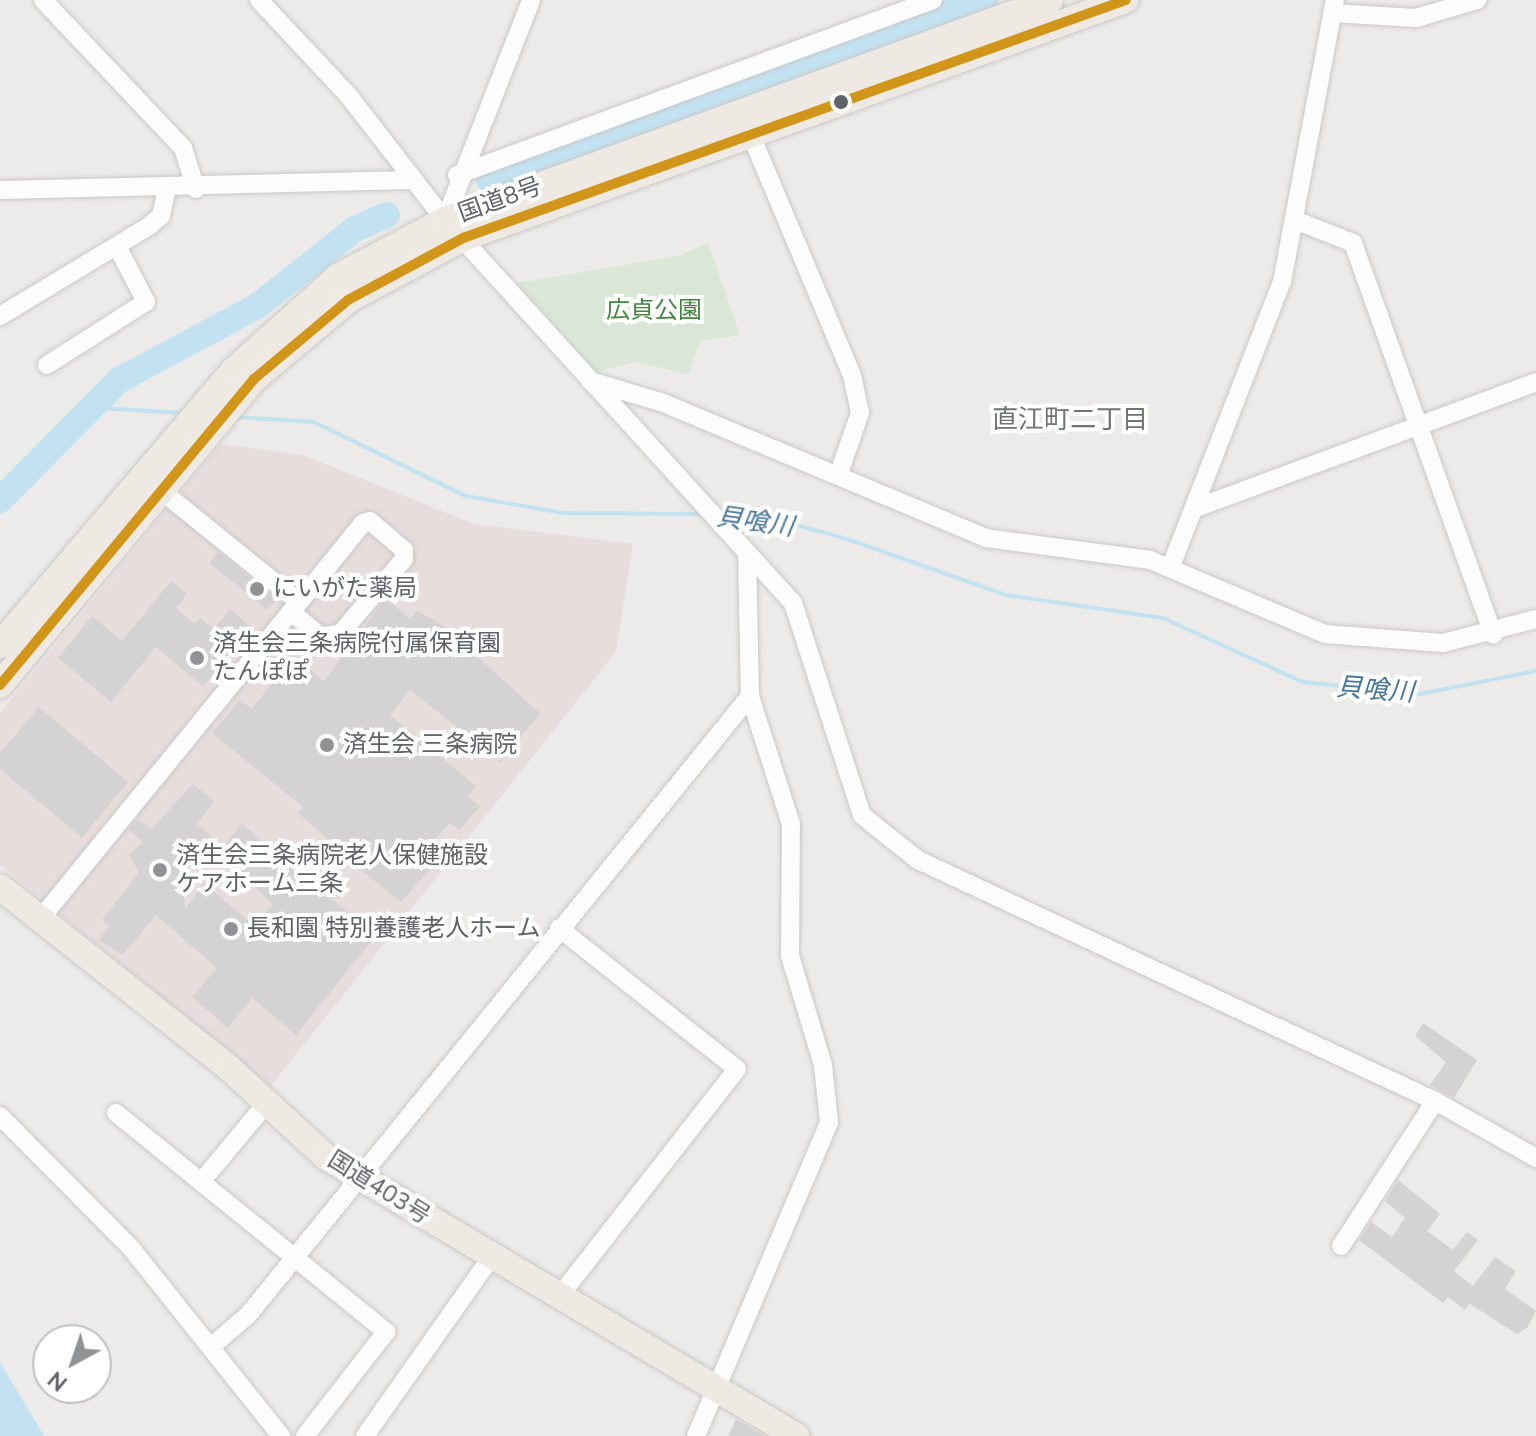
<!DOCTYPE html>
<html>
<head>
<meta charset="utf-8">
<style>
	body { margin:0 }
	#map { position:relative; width:1536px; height:1436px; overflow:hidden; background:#edebe9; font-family:"Nunito Sans","Noto Sans JP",sans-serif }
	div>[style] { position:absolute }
	.medical>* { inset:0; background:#e8dddd }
	.green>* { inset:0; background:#dae7d6 }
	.water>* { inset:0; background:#c3e2f1 }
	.stream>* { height:4px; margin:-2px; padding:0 2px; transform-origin:2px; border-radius:2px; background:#c3e2f1 }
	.river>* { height:26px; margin:-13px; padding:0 13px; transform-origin:13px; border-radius:13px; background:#c3e2f1 }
	.building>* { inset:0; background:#d4d2d2; transform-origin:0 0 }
	.roads { filter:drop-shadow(0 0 2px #c8c8c8) drop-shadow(0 0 2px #c8c8c8) }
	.minor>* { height:18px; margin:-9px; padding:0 9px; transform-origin:9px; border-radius:9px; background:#fcfcfc }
	.highway>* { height:26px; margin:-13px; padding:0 13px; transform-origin:13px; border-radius:13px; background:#eeeae3 }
	.bus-1>* { height:10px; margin:-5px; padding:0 5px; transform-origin:5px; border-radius:5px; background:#d1951a }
	.dots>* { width:22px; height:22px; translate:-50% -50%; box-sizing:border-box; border:4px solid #fff; border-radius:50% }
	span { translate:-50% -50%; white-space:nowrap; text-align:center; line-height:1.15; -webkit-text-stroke:8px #fff; paint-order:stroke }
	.street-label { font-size:24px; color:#5f6266 }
	.park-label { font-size:24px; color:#448341 }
	.poi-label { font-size:24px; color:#5f6266 }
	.left { translate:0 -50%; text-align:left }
	.neighbourhood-label { font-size:26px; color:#707477 }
	.water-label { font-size:26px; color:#487696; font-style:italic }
	.north { position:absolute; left:32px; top:1324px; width:80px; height:80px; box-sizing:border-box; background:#fff; border:2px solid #bfc0c2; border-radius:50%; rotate:220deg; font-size:22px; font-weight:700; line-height:32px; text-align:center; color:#5f6266 }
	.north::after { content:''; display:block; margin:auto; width:28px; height:36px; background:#919294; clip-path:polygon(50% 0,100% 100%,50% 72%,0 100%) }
</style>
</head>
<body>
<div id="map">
	<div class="medical">
		<div style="clip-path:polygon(220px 444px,303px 455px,474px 524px,633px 544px,616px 652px,270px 1087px,0 865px,0 713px)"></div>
	</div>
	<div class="green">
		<div style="clip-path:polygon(708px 243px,740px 335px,700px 341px,688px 374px,635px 362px,596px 372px,518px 283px,678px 256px)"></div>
	</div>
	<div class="water">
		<div style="clip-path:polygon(0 1362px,44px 1436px,0 1436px)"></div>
	</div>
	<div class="stream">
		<div style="left:99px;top:408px;width:84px;rotate:3.4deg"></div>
		<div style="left:235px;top:417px;width:79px;rotate:3.6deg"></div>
		<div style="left:314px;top:422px;width:169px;rotate:26deg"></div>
		<div style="left:466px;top:496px;width:98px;rotate:9.9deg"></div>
		<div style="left:563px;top:513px;width:139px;rotate:0.4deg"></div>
		<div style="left:723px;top:516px;width:59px;rotate:4.8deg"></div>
		<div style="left:782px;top:521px;width:67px;rotate:15.5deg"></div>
		<div style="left:847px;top:539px;width:169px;rotate:19.4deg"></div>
		<div style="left:1006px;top:595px;width:159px;rotate:8.3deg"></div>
		<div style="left:1163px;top:618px;width:154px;rotate:24.6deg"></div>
		<div style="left:1303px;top:682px;width:118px;rotate:5.9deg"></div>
		<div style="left:1420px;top:694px;width:118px;rotate:-11.2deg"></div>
	</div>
	<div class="river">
		<div style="left:489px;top:180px;width:528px;rotate:-19.95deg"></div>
		<div style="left:0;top:500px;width:169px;rotate:-45.2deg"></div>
		<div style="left:119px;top:380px;width:155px;rotate:-28.1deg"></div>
		<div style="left:256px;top:307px;width:126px;rotate:-38.2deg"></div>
		<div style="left:355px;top:229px;width:35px;rotate:-24deg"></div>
	</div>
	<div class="building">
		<div style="left:218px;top:552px;width:75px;height:14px;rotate:39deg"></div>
		<div style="clip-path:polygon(171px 581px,187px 594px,176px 608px,195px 624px,200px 618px,214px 629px,230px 609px,251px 627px,203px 687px,156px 647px,111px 702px,58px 658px,92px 616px,122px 641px)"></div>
		<div style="clip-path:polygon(386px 598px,410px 619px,417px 611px,441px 624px,540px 713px,501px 762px,410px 690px,390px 715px,476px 786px,468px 797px,480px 806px,460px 830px,449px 823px,425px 852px,436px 862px,401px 902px,335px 849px,310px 881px,376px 935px,296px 1035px,252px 998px,228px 1028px,192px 997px,217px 968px,156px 915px,123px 955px,99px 940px,109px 926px,102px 920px,139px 872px,129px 855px,143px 842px,129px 830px,138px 819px,151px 829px,193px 784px,214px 801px,197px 824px,210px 835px,184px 867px,185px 909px,204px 883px,254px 926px,273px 904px,217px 854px,242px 824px,300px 873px,329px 840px,298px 813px,303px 807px,212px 733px,240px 700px,252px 709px,293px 656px,324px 681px)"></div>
		<div style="clip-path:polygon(39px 707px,128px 782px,82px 838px,0 769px,0 753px)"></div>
		<div style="clip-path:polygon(1423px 1023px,1477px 1060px,1454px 1098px,1430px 1085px,1446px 1062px,1415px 1036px)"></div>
		<div style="clip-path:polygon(1398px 1180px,1440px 1214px,1427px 1231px,1453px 1250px,1467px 1232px,1478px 1240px,1454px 1271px,1473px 1286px,1495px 1257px,1516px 1271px,1505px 1289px,1536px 1311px,1527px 1328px,1517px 1334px,1470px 1304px,1465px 1310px,1448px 1297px,1443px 1303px,1359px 1240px,1371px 1222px,1392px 1237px,1405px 1218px,1385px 1201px)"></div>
		<div style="clip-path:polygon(736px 1419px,737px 1420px,765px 1436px,728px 1436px)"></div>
	</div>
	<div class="roads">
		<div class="minor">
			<div style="left:43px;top:0;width:204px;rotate:46.6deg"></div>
			<div style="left:183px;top:148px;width:43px;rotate:72.4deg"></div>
			<div style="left:259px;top:0;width:130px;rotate:46.9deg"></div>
			<div style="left:348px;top:95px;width:158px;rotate:52.2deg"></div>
			<div style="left:445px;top:220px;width:517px;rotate:47.74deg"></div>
			<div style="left:793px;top:603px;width:223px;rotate:72deg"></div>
			<div style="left:862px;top:815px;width:17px;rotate:40deg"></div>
			<div style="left:875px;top:826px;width:55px;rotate:38.3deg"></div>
			<div style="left:918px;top:860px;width:570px;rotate:24.99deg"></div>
			<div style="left:1435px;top:1101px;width:116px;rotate:29.4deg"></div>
			<div style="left:1332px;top:13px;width:84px;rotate:3.4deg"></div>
			<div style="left:1416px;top:18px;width:64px;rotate:-16.4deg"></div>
			<div style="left:751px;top:135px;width:260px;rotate:67.2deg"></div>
			<div style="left:852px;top:375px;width:39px;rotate:78deg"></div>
			<div style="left:860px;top:413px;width:64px;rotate:109.3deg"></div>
			<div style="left:457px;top:175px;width:507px;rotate:-20.19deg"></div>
			<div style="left:0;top:190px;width:411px;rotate:-1.4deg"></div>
			<div style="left:445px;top:220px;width:236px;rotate:-68.6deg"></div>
			<div style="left:1297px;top:221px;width:60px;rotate:21.4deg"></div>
			<div style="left:1353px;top:243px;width:416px;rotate:70.3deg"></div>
			<div style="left:0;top:316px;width:174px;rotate:-31.1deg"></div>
			<div style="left:149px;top:226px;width:16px;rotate:-40deg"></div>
			<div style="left:161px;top:216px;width:30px;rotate:-78deg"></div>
			<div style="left:47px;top:365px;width:117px;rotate:-32.5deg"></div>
			<div style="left:146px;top:302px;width:63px;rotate:-117.4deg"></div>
			<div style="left:590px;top:381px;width:74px;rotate:16.5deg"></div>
			<div style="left:661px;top:402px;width:352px;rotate:22.7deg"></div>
			<div style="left:986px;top:538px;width:165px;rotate:7.6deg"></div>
			<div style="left:1150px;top:560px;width:190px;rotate:22.9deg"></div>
			<div style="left:1325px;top:634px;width:118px;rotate:4.4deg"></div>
			<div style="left:1443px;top:643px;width:96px;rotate:-14.5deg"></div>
			<div style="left:159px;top:489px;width:180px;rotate:38.9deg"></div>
			<div style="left:1196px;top:508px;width:363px;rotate:-20.3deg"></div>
			<div style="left:1171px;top:566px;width:305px;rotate:-68.7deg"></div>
			<div style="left:1282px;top:282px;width:287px;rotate:-79.4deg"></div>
			<div style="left:41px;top:918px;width:395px;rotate:-50.8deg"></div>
			<div style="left:291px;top:612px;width:114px;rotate:-51deg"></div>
			<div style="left:363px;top:523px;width:7px;rotate:-16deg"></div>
			<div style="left:370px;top:521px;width:45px;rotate:40.5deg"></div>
			<div style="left:404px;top:550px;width:9px;rotate:90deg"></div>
			<div style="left:404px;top:559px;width:99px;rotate:130.5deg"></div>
			<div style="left:340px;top:634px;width:20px;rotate:174deg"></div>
			<div style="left:320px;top:636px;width:38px;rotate:-140deg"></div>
			<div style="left:559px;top:928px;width:227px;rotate:38.4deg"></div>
			<div style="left:737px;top:1069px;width:286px;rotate:128deg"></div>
			<div style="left:116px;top:1113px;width:348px;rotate:39deg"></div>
			<div style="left:386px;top:1332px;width:132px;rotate:127.9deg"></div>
			<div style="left:0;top:1116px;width:186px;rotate:45.2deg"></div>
			<div style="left:131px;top:1248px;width:241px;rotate:51.4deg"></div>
			<div style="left:201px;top:1182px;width:102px;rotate:-50.2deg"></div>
			<div style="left:1341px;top:1246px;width:173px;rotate:-57deg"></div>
			<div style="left:211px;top:1347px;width:50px;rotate:-41deg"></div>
			<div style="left:249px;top:1314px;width:796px;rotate:-50.97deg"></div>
			<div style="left:365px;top:1436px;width:220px;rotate:-54.8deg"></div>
			<div style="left:696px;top:1436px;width:341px;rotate:-67deg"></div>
			<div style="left:829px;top:1122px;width:57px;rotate:-96deg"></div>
			<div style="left:823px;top:1065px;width:114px;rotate:-106.8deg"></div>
			<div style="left:790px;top:956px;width:132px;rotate:-89.6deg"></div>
			<div style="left:791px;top:824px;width:134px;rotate:-107.8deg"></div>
			<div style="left:750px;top:696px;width:138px;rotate:-91.2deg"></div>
		</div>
		<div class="highway">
			<div style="left:0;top:645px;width:360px;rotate:-49.6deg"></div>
			<div style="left:233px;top:371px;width:141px;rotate:-41.8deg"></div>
			<div style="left:338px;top:277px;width:121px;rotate:-28deg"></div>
			<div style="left:445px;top:220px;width:644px;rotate:-19.98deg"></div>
			<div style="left:0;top:685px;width:398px;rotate:-50.3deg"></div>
			<div style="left:254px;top:379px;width:123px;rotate:-40deg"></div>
			<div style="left:348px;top:300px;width:131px;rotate:-28.3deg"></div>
			<div style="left:463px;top:238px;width:704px;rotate:-19.75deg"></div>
			<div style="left:0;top:887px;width:292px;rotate:38.3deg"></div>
			<div style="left:229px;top:1068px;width:132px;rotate:42.5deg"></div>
			<div style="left:326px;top:1157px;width:547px;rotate:30.69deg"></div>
		</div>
	</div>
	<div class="bus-1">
		<div style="left:0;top:685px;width:398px;rotate:-50.3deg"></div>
		<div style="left:254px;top:379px;width:123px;rotate:-40deg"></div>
		<div style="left:348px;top:300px;width:131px;rotate:-28.3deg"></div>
		<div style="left:463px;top:238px;width:704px;rotate:-19.75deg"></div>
	</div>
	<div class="dots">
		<div style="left:841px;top:102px;background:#5f6266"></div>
		<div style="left:257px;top:589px;background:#919294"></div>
		<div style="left:197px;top:658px;background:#919294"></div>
		<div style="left:327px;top:745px;background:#919294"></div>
		<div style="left:160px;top:870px;background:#919294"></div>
		<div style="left:231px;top:929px;background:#919294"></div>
	</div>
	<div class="street-label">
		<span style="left:500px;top:200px;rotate:-20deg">国道8号</span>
		<span style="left:379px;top:1188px;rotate:32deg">国道403号</span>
	</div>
	<div class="park-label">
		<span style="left:654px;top:311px">広貞公園</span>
	</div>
	<div class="poi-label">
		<span class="left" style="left:273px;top:589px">にいがた薬局</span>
		<span class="left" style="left:213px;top:658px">済生会三条病院付属保育園<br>たんぽぽ</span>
		<span class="left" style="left:343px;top:745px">済生会 三条病院</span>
		<span class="left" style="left:176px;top:870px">済生会三条病院老人保健施設<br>ケアホーム三条</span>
		<span class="left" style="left:247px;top:929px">長和園 特別養護老人ホーム</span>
	</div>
	<div class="neighbourhood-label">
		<span style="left:1070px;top:420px">直江町二丁目</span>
	</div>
	<div class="water-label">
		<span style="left:755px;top:522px;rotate:8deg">貝喰川</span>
		<span style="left:1375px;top:690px;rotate:4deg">貝喰川</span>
	</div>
	<div class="north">N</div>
</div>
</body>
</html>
